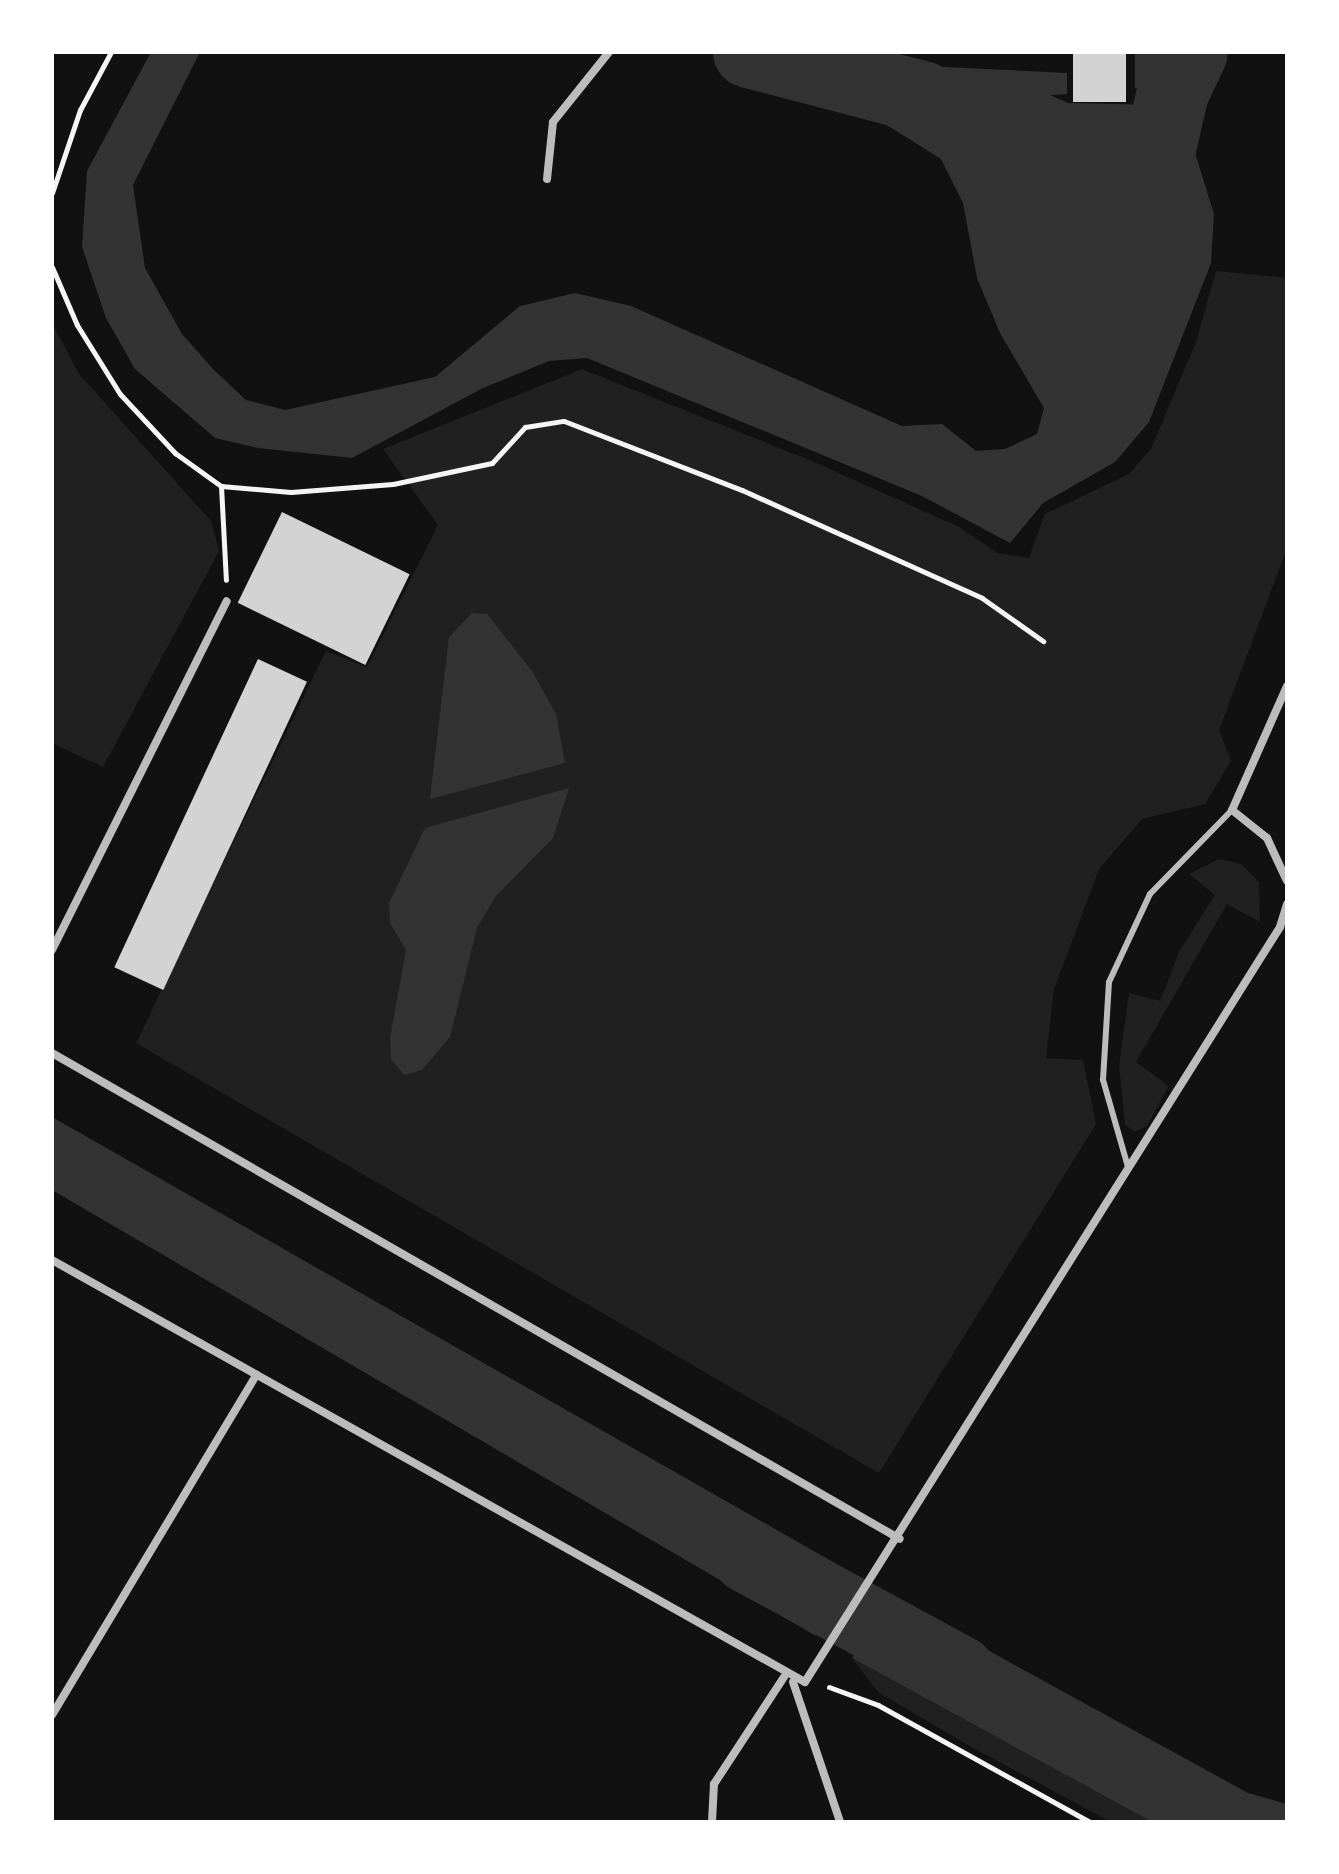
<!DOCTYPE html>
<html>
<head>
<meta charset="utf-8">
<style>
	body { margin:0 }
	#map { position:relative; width:1339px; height:1874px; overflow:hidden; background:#111; font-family:Quicksand,sans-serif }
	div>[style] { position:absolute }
	.green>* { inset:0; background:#202020 }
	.water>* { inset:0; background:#333 }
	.river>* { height:72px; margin:-36px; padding:0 36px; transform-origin:36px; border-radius:36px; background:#333 }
	.building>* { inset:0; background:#d3d3d3; transform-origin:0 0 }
	.path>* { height:5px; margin:-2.5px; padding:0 2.5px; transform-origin:2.5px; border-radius:2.5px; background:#f5f5f5 }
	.service>* { height:6px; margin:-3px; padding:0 3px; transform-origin:3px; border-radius:3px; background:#bcbcbc }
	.minor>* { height:8px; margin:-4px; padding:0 4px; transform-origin:4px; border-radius:4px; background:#bcbcbc }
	span { translate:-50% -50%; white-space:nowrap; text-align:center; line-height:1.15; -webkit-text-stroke:7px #fff; paint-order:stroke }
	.frame { position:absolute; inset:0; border:54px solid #fff; pointer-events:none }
</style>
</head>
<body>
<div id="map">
	<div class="green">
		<div style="clip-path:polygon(1216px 271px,1287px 278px,1287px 548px,1219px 730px,1231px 761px,1205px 804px,1142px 819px,1099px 869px,1054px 989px,1046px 1058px,1083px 1060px,1096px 1124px,879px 1473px,136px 1043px,326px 651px,367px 667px,438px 525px,383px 449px,582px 369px,812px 461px,959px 527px,998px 553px,1029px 558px,1045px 514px,1129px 474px,1151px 449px,1196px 342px)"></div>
		<div style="clip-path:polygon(52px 323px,79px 374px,211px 521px,219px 551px,103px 767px,52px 743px)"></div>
		<div style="clip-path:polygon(1219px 859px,1241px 864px,1259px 882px,1260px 922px,1227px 904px,1136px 1062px,1169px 1086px,1147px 1126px,1134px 1132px,1125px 1124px,1119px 1066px,1129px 993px,1160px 1001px,1180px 950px,1215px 895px,1189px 874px)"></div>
		<div style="clip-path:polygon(852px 1658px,1152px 1822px,1111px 1822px,966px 1744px,878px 1692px)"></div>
	</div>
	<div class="water">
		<div style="clip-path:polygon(151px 52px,200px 52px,133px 185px,145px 268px,182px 334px,214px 370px,246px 400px,285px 410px,435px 377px,520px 306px,575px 293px,631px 306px,902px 426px,942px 424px,976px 451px,1005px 449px,1037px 434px,1044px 408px,1000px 333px,977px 278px,963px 203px,941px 159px,861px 109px,862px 87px,883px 64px,1067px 73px,1067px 94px,1050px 95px,1068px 103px,1205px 106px,1195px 153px,1214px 214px,1211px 263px,1149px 422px,1115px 462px,1043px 503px,1010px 543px,922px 496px,587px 358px,549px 361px,483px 388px,352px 458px,258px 448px,215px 438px,135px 369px,106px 318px,82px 247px,87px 171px)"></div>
		<div style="clip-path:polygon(1135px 52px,1221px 52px,1204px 90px,1135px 88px)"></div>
		<div style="clip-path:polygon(472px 613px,487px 614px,532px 671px,556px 714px,565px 763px,430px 799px,449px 637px)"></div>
		<div style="clip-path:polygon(569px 788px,553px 838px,496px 896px,477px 928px,450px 1037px,422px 1070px,404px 1075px,391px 1059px,390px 1038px,406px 950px,390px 923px,389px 903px,425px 828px)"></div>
		<div style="clip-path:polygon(52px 1117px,854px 1574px,816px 1636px,52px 1190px)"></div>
		<div style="clip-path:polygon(891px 1597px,1248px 1793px,1287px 1804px,1287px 1822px,1152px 1822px,852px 1658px)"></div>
	</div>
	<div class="river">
		<div style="left:749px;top:52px;width:179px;rotate:14.6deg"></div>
		<div style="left:922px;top:97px;width:39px;rotate:32deg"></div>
		<div style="left:1148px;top:201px;width:112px;rotate:-77.1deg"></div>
		<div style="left:1173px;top:92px;width:44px;rotate:-64.6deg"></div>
		<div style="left:748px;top:1557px;width:241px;rotate:28.5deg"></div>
	</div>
	<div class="building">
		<div style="left:1073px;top:52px;width:53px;height:50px"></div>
		<div style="left:282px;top:512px;width:142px;height:101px;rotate:26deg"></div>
		<div style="left:258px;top:659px;width:54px;height:340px;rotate:25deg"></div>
	</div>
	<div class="path">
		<div style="left:52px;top:193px;width:88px;rotate:-71.4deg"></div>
		<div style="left:80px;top:110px;width:66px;rotate:-61.9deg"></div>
		<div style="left:52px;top:267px;width:63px;rotate:66.7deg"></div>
		<div style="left:77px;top:325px;width:81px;rotate:58.1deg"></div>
		<div style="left:120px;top:394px;width:81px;rotate:47deg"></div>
		<div style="left:175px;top:453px;width:57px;rotate:35.7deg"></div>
		<div style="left:221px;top:486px;width:94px;rotate:87deg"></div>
		<div style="left:221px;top:486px;width:70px;rotate:4.9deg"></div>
		<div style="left:291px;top:492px;width:102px;rotate:-4.5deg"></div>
		<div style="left:393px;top:484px;width:101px;rotate:-12deg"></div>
		<div style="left:492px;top:463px;width:49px;rotate:-47.5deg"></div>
		<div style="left:525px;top:427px;width:39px;rotate:-9deg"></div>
		<div style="left:564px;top:421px;width:191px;rotate:21.2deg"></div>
		<div style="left:742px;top:490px;width:263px;rotate:24.2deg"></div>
		<div style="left:982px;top:598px;width:75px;rotate:35.2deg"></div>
		<div style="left:829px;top:1687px;width:52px;rotate:20.2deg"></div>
		<div style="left:878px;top:1705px;width:242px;rotate:28.9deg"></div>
	</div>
	<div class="service">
		<div style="left:1128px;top:1167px;width:91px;rotate:-106deg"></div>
		<div style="left:1103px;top:1080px;width:98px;rotate:-86.5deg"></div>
		<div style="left:1109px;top:982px;width:97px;rotate:-65deg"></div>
		<div style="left:1150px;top:894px;width:117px;rotate:-45.7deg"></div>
	</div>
	<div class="minor">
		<div style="left:547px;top:179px;width:57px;rotate:-84deg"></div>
		<div style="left:553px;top:122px;width:90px;rotate:-51.3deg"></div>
		<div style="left:1287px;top:686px;width:136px;rotate:113.9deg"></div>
		<div style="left:1232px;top:810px;width:45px;rotate:38.7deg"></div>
		<div style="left:1267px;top:838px;width:47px;rotate:65.1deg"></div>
		<div style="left:52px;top:950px;width:390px;rotate:-63.4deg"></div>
		<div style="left:52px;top:1053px;width:977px;rotate:29.82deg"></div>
		<div style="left:52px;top:1260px;width:863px;rotate:29.27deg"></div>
		<div style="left:805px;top:1682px;width:892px;rotate:-57.82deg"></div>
		<div style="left:1280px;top:927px;width:24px;rotate:-73deg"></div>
		<div style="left:793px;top:1682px;width:148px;rotate:71.4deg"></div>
		<div style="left:52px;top:1715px;width:397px;rotate:-59deg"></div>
		<div style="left:712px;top:1822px;width:38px;rotate:-87deg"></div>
		<div style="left:714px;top:1784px;width:128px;rotate:-56.8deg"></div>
	</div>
	<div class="frame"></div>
</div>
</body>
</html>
